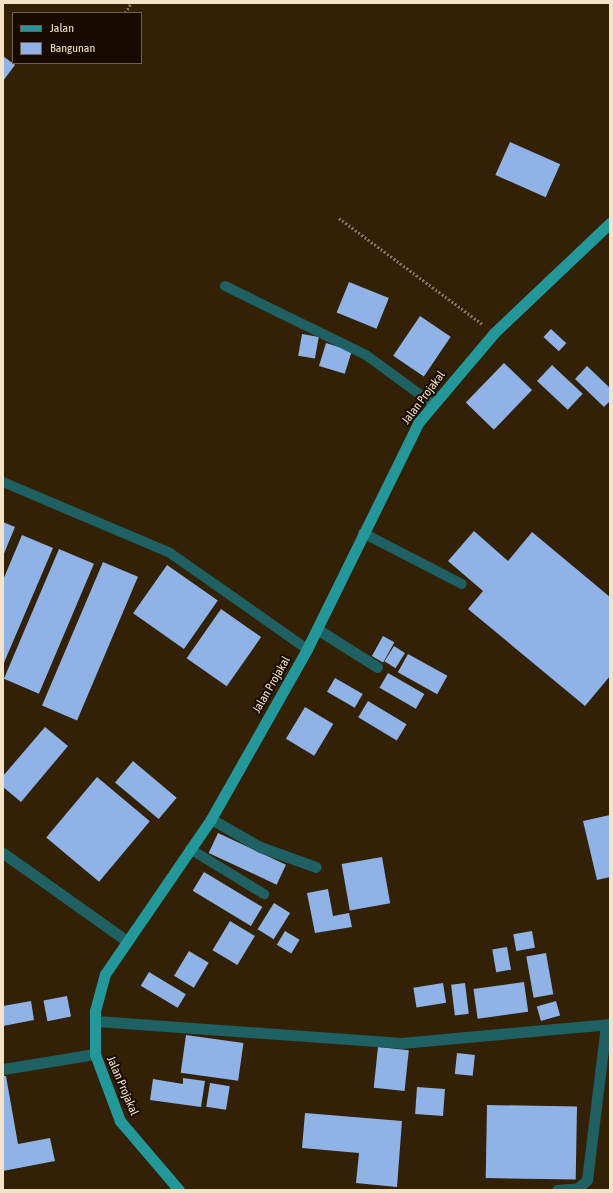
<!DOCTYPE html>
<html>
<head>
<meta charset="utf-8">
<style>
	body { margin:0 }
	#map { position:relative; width:613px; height:1193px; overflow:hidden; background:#322104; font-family:"Asap Condensed",sans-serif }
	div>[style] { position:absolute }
	.building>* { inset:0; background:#8fb3e6; transform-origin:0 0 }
	.path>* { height:2.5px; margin-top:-1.25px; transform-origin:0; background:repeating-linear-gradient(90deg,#867458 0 2px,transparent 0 4px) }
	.service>* { height:10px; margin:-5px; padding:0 5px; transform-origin:5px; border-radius:5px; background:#1f6162 }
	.minor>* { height:11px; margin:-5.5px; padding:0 5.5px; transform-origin:5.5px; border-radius:5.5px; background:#1f6162 }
	.primary>* { height:11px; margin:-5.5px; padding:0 5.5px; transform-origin:5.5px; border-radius:5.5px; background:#23989b }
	span { translate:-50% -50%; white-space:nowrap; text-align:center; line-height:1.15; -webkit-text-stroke:4px #170b00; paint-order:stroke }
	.street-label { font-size:12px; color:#f5e3c7 }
	.frame { position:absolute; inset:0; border:4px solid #f5e3c7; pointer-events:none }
	.legend { position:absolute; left:12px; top:12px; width:130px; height:52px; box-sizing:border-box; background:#170b00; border:1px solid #706150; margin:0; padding:5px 7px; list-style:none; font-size:12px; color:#f5e3c7 }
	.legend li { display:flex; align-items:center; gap:8px; height:20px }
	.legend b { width:20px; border:1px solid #706150 }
</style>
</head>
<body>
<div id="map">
	<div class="building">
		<div style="clip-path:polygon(3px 56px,15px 65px,3px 81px)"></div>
		<div style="left:510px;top:142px;width:55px;height:36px;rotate:24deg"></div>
		<div style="left:349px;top:282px;width:43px;height:33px;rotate:22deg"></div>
		<div style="left:420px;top:316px;width:37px;height:48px;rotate:34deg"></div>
		<div style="left:551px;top:329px;width:21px;height:11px;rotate:43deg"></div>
		<div style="left:302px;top:334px;width:17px;height:22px;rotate:10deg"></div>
		<div style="left:326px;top:343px;width:27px;height:24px;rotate:17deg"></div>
		<div style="left:504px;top:363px;width:39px;height:55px;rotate:44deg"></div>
		<div style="left:552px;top:365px;width:42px;height:22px;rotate:43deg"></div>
		<div style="clip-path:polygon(587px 366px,610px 388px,610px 401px,604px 407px,575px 379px)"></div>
		<div style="clip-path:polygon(3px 522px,15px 527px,3px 556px)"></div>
		<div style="clip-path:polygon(474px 531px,508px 561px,532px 532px,610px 597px,610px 676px,585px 706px,468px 609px,483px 591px,448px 561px)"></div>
		<div style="clip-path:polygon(22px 535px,53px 548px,3px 665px,3px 580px)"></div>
		<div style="left:59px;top:549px;width:38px;height:141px;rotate:23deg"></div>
		<div style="left:103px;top:562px;width:38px;height:156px;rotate:23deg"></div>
		<div style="left:167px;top:565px;width:62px;height:59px;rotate:35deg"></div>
		<div style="left:221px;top:609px;width:49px;height:60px;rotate:35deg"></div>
		<div style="left:383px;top:636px;width:13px;height:23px;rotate:29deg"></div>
		<div style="left:394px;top:646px;width:13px;height:18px;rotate:32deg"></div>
		<div style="left:408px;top:654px;width:45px;height:21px;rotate:29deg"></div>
		<div style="left:388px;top:673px;width:42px;height:17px;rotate:30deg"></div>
		<div style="left:335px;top:678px;width:32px;height:16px;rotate:30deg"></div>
		<div style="left:368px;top:701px;width:45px;height:19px;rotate:31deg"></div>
		<div style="left:305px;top:707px;width:33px;height:37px;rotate:31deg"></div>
		<div style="clip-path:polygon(45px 727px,68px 746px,21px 802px,3px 787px,3px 776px)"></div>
		<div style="left:133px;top:761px;width:57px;height:28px;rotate:40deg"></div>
		<div style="left:97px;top:777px;width:69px;height:79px;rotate:40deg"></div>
		<div style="clip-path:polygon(610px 815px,610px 877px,597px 880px,583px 821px)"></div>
		<div style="left:218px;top:833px;width:75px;height:22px;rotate:25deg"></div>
		<div style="left:382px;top:857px;width:47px;height:41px;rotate:80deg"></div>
		<div style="left:204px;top:872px;width:68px;height:22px;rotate:31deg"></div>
		<div style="clip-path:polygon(328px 889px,333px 916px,349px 913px,352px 927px,315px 933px,307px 893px)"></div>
		<div style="left:274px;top:903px;width:19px;height:31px;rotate:32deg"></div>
		<div style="left:230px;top:921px;width:29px;height:34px;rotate:31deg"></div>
		<div style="left:285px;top:931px;width:17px;height:16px;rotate:31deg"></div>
		<div style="left:532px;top:931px;width:17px;height:19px;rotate:80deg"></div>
		<div style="left:507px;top:947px;width:23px;height:15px;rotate:80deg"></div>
		<div style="left:189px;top:951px;width:23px;height:29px;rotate:31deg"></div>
		<div style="left:546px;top:953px;width:42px;height:20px;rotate:80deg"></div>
		<div style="left:149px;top:972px;width:43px;height:16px;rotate:31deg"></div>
		<div style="left:524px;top:982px;width:30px;height:51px;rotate:82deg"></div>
		<div style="left:443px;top:983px;width:20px;height:30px;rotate:81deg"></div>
		<div style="left:465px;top:983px;width:31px;height:14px;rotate:83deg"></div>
		<div style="left:67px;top:996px;width:21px;height:24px;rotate:79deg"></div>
		<div style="clip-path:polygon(31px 1001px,34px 1020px,3px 1026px,3px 1006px)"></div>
		<div style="left:556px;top:1001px;width:15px;height:20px;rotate:74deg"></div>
		<div style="left:186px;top:1035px;width:58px;height:38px;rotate:8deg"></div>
		<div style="left:378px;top:1047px;width:31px;height:41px;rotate:6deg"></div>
		<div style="left:457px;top:1053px;width:18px;height:21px;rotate:6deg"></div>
		<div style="clip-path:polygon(3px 1076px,6px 1076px,18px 1144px,50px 1138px,55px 1161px,3px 1171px)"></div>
		<div style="clip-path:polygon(183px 1078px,205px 1081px,201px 1107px,150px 1100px,153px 1079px,183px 1084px)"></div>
		<div style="left:210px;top:1083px;width:20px;height:24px;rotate:9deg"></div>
		<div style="left:417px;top:1087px;width:28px;height:27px;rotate:4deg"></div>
		<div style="left:487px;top:1105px;width:90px;height:73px;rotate:1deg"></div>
		<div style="clip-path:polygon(305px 1113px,402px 1121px,397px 1187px,356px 1183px,359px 1153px,302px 1148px)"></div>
	</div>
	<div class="path">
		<div style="left:125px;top:13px;width:12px;rotate:-59deg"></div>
		<div style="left:339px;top:218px;width:178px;rotate:36.5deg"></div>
	</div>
	<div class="service">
		<div style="left:225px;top:286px;width:157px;rotate:26.1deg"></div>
		<div style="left:366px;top:355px;width:83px;rotate:36.2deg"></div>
		<div style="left:3px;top:482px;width:181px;rotate:23deg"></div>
		<div style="left:170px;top:553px;width:167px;rotate:35deg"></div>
		<div style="left:363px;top:533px;width:111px;rotate:27.3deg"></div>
		<div style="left:190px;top:849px;width:87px;rotate:31.3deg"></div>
	</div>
	<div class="minor">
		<div style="left:317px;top:629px;width:71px;rotate:32.3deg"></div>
		<div style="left:211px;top:819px;width:56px;rotate:29.7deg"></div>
		<div style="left:260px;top:847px;width:59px;rotate:19.7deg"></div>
		<div style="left:3px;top:853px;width:152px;rotate:35.4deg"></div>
		<div style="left:96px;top:1021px;width:306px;rotate:4.1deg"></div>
		<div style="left:401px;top:1043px;width:210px;rotate:-5.2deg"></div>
		<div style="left:3px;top:1069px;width:93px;rotate:-9.3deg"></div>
		<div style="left:557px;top:1190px;width:21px;rotate:-5deg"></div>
		<div style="left:578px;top:1188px;width:12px;rotate:-42deg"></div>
		<div style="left:587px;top:1180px;width:156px;rotate:-83deg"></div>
	</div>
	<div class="primary">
		<div style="left:179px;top:1190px;width:91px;rotate:-130.5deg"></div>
		<div style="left:120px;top:1121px;width:72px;rotate:-110.5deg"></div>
		<div style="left:95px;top:1054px;width:43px;rotate:-90deg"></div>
		<div style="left:95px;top:1011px;width:38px;rotate:-75deg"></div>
		<div style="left:105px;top:974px;width:188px;rotate:-55.6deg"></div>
		<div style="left:211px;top:819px;width:195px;rotate:-60.5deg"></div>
		<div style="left:307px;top:649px;width:252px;rotate:-63.8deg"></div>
		<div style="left:418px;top:423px;width:118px;rotate:-49.8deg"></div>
		<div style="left:494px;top:333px;width:160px;rotate:-43.5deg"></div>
	</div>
	<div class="street-label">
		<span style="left:424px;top:398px;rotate:-53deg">Jalan Projakal</span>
		<span style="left:272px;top:685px;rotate:-60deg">Jalan Projakal</span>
		<span style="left:122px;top:1086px;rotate:67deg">Jalan Projakal</span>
	</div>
	<div class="frame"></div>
	<ul class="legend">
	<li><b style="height:5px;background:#23989b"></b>Jalan</li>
	<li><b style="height:11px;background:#8fb3e6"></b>Bangunan</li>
	</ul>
</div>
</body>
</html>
